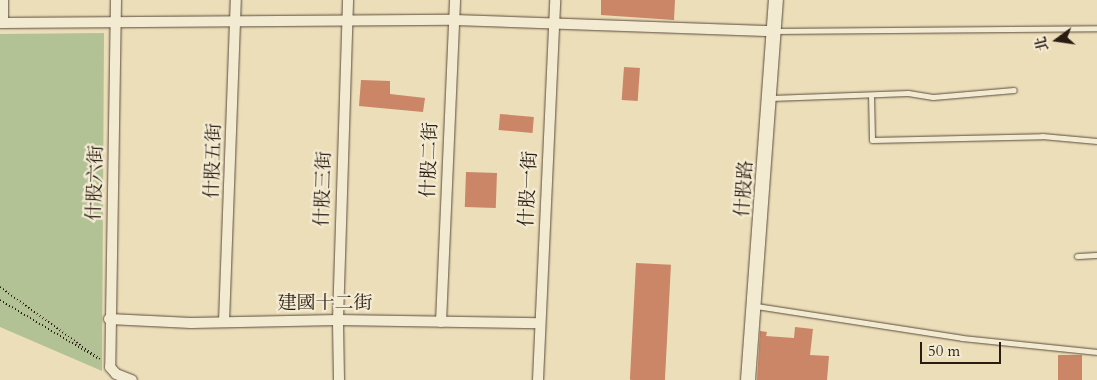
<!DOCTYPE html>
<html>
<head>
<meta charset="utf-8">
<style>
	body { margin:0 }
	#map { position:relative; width:1097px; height:380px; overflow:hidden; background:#ecdeb9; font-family:Cardo,"Noto Serif TC",serif }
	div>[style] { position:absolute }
	.green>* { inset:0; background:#b2c294 }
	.building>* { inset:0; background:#ca8666; transform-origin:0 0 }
	.path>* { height:2px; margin-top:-1px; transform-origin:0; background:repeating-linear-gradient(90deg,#2a1c12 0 1px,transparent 0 3.5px) }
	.roads { filter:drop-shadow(0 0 1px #5a4c3c) drop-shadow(0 0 1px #5a4c3c) }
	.lane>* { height:5px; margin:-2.5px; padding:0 2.5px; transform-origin:2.5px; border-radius:2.5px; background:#f3ead2 }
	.street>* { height:10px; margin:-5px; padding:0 5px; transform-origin:5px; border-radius:5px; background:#f3ead2 }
	.secondary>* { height:14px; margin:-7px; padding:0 7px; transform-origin:7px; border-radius:7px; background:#f3ead2 }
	span { translate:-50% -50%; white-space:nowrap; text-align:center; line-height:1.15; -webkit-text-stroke:4.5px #f3ead2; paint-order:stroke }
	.street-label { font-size:19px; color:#2a1c12 }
	.north { position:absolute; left:1032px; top:15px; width:50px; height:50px; -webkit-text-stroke:4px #f3ead2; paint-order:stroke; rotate:256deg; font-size:14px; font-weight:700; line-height:20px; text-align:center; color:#2a1c12 }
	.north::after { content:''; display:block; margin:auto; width:18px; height:22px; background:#2a1c12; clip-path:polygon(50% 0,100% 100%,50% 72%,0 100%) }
	.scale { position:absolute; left:920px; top:342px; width:81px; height:22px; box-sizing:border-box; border:2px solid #2a1c12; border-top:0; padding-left:6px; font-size:15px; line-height:18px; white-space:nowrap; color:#2a1c12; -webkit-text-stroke:4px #f3ead2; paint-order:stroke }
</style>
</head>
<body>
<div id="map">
	<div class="green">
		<div style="clip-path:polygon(104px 33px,102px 371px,0 327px,0 34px)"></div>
	</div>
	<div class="building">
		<div style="clip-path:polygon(601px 0,675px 0,674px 20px,601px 15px)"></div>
		<div style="left:624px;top:67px;width:16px;height:33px;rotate:4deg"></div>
		<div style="clip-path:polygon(361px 80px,390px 81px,390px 94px,425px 98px,423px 112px,359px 106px)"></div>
		<div style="left:500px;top:114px;width:34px;height:16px;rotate:5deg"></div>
		<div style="left:466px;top:172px;width:31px;height:35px;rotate:2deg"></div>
		<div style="left:636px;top:263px;width:35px;height:117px;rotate:3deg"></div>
		<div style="clip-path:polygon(795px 327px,813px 329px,810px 355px,829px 356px,827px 380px,757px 380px,760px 331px,767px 332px,766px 336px,794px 338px)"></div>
		<div style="left:1058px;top:355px;width:24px;height:25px"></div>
	</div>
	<div class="path">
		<div style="left:0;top:287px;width:123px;rotate:35.8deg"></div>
		<div style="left:0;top:300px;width:115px;rotate:30.8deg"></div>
	</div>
	<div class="roads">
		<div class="lane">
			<div style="left:776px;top:31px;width:321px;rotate:-0.5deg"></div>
			<div style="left:871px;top:95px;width:45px;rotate:88.7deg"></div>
			<div style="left:872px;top:140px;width:170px;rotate:-1.3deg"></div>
			<div style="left:1042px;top:136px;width:55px;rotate:5.2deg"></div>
			<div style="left:771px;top:98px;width:137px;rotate:-2.1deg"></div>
			<div style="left:908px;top:93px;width:25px;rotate:9deg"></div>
			<div style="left:933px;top:97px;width:81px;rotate:-4.9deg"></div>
			<div style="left:1077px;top:256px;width:20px;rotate:-3deg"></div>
			<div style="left:756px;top:306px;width:208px;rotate:8.8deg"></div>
			<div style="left:962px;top:338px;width:136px;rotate:5.9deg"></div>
		</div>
		<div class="street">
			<div style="left:3px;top:0;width:23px;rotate:90deg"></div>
			<div style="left:116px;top:0;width:367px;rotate:90.9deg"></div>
			<div style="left:110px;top:367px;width:9px;rotate:49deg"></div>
			<div style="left:116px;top:374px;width:17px;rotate:21deg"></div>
			<div style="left:0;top:23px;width:454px;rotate:-0.4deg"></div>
			<div style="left:454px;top:20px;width:319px;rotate:2deg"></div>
			<div style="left:109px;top:319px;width:82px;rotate:2.8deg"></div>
			<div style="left:191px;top:323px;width:147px;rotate:-1.2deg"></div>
			<div style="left:338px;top:320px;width:202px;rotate:0.9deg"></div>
			<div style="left:224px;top:322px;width:322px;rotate:-87.9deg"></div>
			<div style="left:441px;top:322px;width:322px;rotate:-87.5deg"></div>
			<div style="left:339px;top:380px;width:60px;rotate:-91deg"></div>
			<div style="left:338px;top:320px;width:320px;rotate:-88.2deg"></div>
			<div style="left:538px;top:380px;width:380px;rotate:-87.4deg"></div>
		</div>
		<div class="secondary">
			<div style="left:748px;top:380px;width:381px;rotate:-85.8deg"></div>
		</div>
	</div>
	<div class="street-label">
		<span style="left:430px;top:160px;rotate:-88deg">什股二街</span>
		<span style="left:214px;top:161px;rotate:-88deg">什股五街</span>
		<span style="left:96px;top:183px;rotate:-88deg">什股六街</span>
		<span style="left:324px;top:189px;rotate:-88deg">什股三街</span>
		<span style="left:529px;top:189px;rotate:-87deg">什股一街</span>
		<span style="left:745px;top:189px;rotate:-86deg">什股路</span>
		<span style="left:325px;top:304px">建國十二街</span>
	</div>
	<div class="north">北</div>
	<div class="scale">50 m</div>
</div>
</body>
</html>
